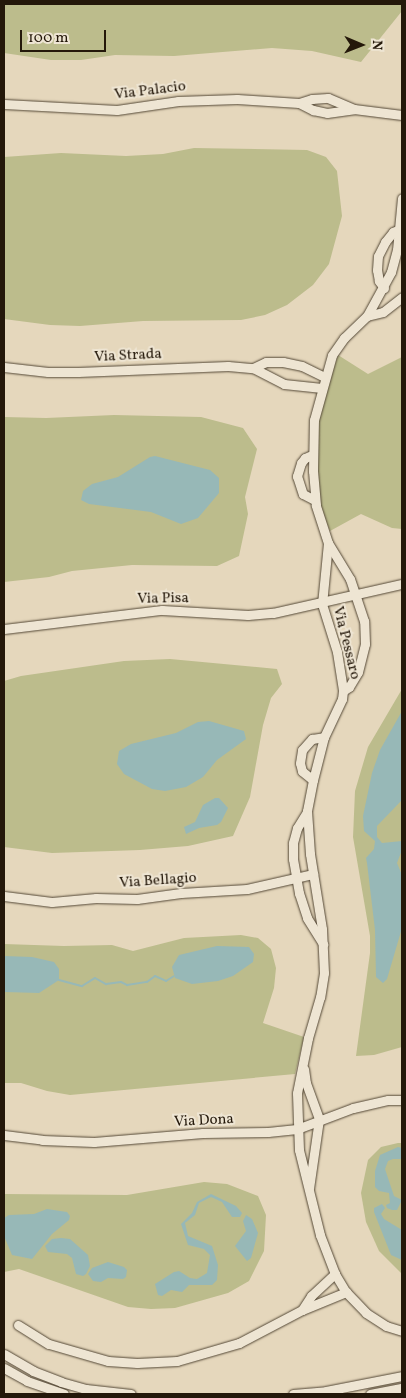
<!DOCTYPE html>
<html>
<head>
<meta charset="utf-8">
<style>
	body { margin:0 }
	#map { position:relative; width:406px; height:1398px; overflow:hidden; background:#e5d7bc; font-family:Vollkorn,serif }
	div>[style] { position:absolute }
	.green>* { inset:0; background:#bcbc8c }
	.water>* { inset:0; background:#97b8b7 }
	.stream>* { height:2px; margin:-1px; padding:0 1px; transform-origin:1px; border-radius:1px; background:#97b8b7 }
	.roads { filter:drop-shadow(0 0 1px #544836) drop-shadow(0 0 1px #544836) }
	.minor>* { height:9px; margin:-4.5px; padding:0 4.5px; transform-origin:4.5px; border-radius:4.5px; background:#eee5d3 }
	span { translate:-50% -50%; white-space:nowrap; text-align:center; line-height:1.15; -webkit-text-stroke:4px #eee5d3; paint-order:stroke }
	.street-label { font-size:15px; color:#24180a }
	.frame { position:absolute; inset:0; border:5px solid #24180a; pointer-events:none }
	.north { position:absolute; left:336px; top:20px; width:50px; height:50px; -webkit-text-stroke:4px #eee5d3; paint-order:stroke; rotate:91deg; font-size:14px; font-weight:700; line-height:20px; text-align:center; color:#24180a }
	.north::after { content:''; display:block; margin:auto; width:18px; height:22px; background:#24180a; clip-path:polygon(50% 0,100% 100%,50% 72%,0 100%) }
	.scale { position:absolute; left:20px; top:30px; width:86px; height:22px; box-sizing:border-box; border:2px solid #24180a; border-top:0; padding-left:6px; font-size:15px; line-height:18px; white-space:nowrap; color:#24180a; -webkit-text-stroke:4px #eee5d3; paint-order:stroke }
</style>
</head>
<body>
<div id="map">
	<div class="green">
		<div style="clip-path:polygon(4px 4px,402px 4px,402px 11px,361px 62px,312px 51px,272px 48px,174px 56px,115px 55px,81px 60px,51px 60px,4px 53px)"></div>
		<div style="clip-path:polygon(194px 148px,307px 150px,326px 157px,337px 171px,342px 216px,329px 264px,313px 285px,287px 305px,265px 315px,241px 320px,143px 321px,80px 326px,50px 325px,4px 319px,4px 157px,61px 153px,126px 156px,163px 154px)"></div>
		<div style="clip-path:polygon(338px 355px,368px 374px,402px 357px,402px 529px,392px 528px,361px 514px,330px 531px,322px 510px,317px 486px,318px 424px,322px 405px)"></div>
		<div style="clip-path:polygon(114px 415px,201px 417px,243px 428px,257px 449px,245px 497px,248px 514px,239px 556px,217px 566px,132px 565px,72px 571px,49px 577px,4px 582px,4px 417px,46px 418px)"></div>
		<div style="clip-path:polygon(170px 659px,277px 669px,282px 684px,271px 698px,263px 725px,250px 797px,233px 836px,188px 846px,140px 850px,52px 853px,4px 847px,4px 681px,21px 676px,124px 661px)"></div>
		<div style="clip-path:polygon(402px 689px,402px 1047px,374px 1055px,356px 1056px,370px 953px,370px 936px,353px 837px,355px 791px,368px 747px)"></div>
		<div style="clip-path:polygon(241px 935px,258px 938px,271px 949px,276px 968px,274px 988px,263px 1023px,304px 1037px,295px 1074px,70px 1095px,47px 1091px,21px 1083px,4px 1083px,4px 944px,64px 946px,112px 945px,133px 951px,184px 938px)"></div>
		<div style="clip-path:polygon(398px 1143px,402px 1143px,402px 1274px,379px 1251px,366px 1222px,361px 1193px,368px 1160px,381px 1147px)"></div>
		<div style="clip-path:polygon(204px 1182px,227px 1184px,258px 1196px,266px 1215px,264px 1251px,249px 1281px,228px 1293px,175px 1308px,151px 1309px,128px 1307px,19px 1269px,4px 1272px,4px 1194px,127px 1195px)"></div>
	</div>
	<div class="water">
		<div style="clip-path:polygon(155px 456px,210px 470px,219px 478px,219px 493px,198px 518px,181px 524px,151px 512px,89px 504px,81px 500px,83px 491px,92px 484px,118px 477px,150px 457px)"></div>
		<div style="clip-path:polygon(402px 711px,402px 800px,377px 826px,377px 837px,382px 843px,402px 841px,402px 850px,397px 863px,402px 875px,402px 928px,387px 979px,383px 983px,376px 977px,375px 930px,367px 863px,366px 858px,374px 849px,375px 841px,364px 831px,363px 816px,372px 773px,380px 750px)"></div>
		<div style="clip-path:polygon(209px 721px,244px 731px,246px 739px,217px 760px,203px 777px,186px 787px,165px 791px,152px 789px,124px 774px,117px 764px,119px 751px,131px 744px,176px 733px,198px 722px)"></div>
		<div style="clip-path:polygon(219px 798px,228px 808px,221px 822px,217px 825px,199px 828px,186px 834px,184px 827px,195px 822px,203px 805px,215px 798px)"></div>
		<div style="clip-path:polygon(217px 946px,249px 947px,254px 954px,253px 962px,233px 976px,218px 981px,192px 984px,175px 978px,172px 967px,179px 955px)"></div>
		<div style="clip-path:polygon(4px 956px,32px 957px,54px 962px,59px 969px,59px 980px,39px 993px,4px 992px)"></div>
		<div style="clip-path:polygon(398px 1147px,402px 1148px,402px 1159px,393px 1159px,388px 1161px,385px 1169px,394px 1196px,402px 1200px,397px 1210px,392px 1210px,387px 1208px,386px 1205px,390px 1203px,389px 1193px,379px 1191px,375px 1187px,375px 1171px,380px 1155px)"></div>
		<div style="clip-path:polygon(211px 1194px,236px 1206px,242px 1213px,240px 1217px,232px 1217px,222px 1202px,211px 1197px,199px 1203px,195px 1215px,185px 1223px,188px 1236px,212px 1246px,218px 1265px,217px 1280px,212px 1285px,189px 1285px,182px 1292px,171px 1290px,162px 1296px,158px 1295px,155px 1284px,174px 1272px,179px 1271px,190px 1278px,197px 1279px,207px 1273px,210px 1255px,204px 1249px,188px 1245px,181px 1224px,192px 1213px,197px 1202px)"></div>
		<div style="clip-path:polygon(382px 1204px,385px 1208px,381px 1214px,384px 1219px,402px 1230px,402px 1260px,391px 1255px,374px 1212px,374px 1208px)"></div>
		<div style="clip-path:polygon(47px 1209px,67px 1212px,70px 1216px,69px 1220px,52px 1234px,32px 1259px,12px 1255px,4px 1236px,4px 1218px,9px 1215px,34px 1214px)"></div>
		<div style="clip-path:polygon(246px 1215px,252px 1219px,258px 1233px,251px 1258px,247px 1261px,235px 1246px,246px 1231px,243px 1221px)"></div>
		<div style="clip-path:polygon(61px 1238px,70px 1239px,88px 1255px,90px 1266px,86px 1274px,83px 1276px,76px 1274px,72px 1258px,67px 1254px,48px 1252px,45px 1246px,52px 1239px)"></div>
		<div style="clip-path:polygon(108px 1262px,124px 1267px,127px 1270px,126px 1277px,123px 1279px,108px 1278px,101px 1282px,93px 1281px,88px 1274px,92px 1268px)"></div>
	</div>
	<div class="stream">
		<div style="left:59px;top:980px;width:24px;rotate:15deg"></div>
		<div style="left:82px;top:986px;width:15px;rotate:-32deg"></div>
		<div style="left:95px;top:978px;width:13px;rotate:29deg"></div>
		<div style="left:106px;top:984px;width:15px;rotate:-8deg"></div>
		<div style="left:121px;top:982px;width:7px;rotate:27deg"></div>
		<div style="left:127px;top:985px;width:20px;rotate:-9deg"></div>
		<div style="left:147px;top:982px;width:10px;rotate:-37deg"></div>
		<div style="left:155px;top:976px;width:12px;rotate:24deg"></div>
		<div style="left:166px;top:981px;width:9px;rotate:-32deg"></div>
	</div>
	<div class="roads">
		<div class="minor">
			<div style="left:299px;top:103px;width:14px;rotate:-17deg"></div>
			<div style="left:312px;top:99px;width:16px;rotate:-4deg"></div>
			<div style="left:328px;top:98px;width:28px;rotate:23deg"></div>
			<div style="left:4px;top:104px;width:113px;rotate:3deg"></div>
			<div style="left:117px;top:110px;width:62px;rotate:-8.4deg"></div>
			<div style="left:178px;top:101px;width:59px;rotate:-1.9deg"></div>
			<div style="left:237px;top:99px;width:62px;rotate:3.7deg"></div>
			<div style="left:299px;top:103px;width:16px;rotate:27deg"></div>
			<div style="left:313px;top:110px;width:14px;rotate:12deg"></div>
			<div style="left:327px;top:113px;width:27px;rotate:-8deg"></div>
			<div style="left:354px;top:109px;width:48px;rotate:7.1deg"></div>
			<div style="left:384px;top:288px;width:9px;rotate:-126deg"></div>
			<div style="left:379px;top:281px;width:11px;rotate:-100deg"></div>
			<div style="left:377px;top:270px;width:14px;rotate:-86deg"></div>
			<div style="left:378px;top:256px;width:16px;rotate:-63deg"></div>
			<div style="left:385px;top:242px;width:13px;rotate:-51deg"></div>
			<div style="left:393px;top:232px;width:8px;rotate:-23deg"></div>
			<div style="left:367px;top:316px;width:16px;rotate:-14deg"></div>
			<div style="left:383px;top:312px;width:24px;rotate:-38deg"></div>
			<div style="left:4px;top:367px;width:44px;rotate:6.5deg"></div>
			<div style="left:48px;top:372px;width:30px"></div>
			<div style="left:78px;top:372px;width:150px;rotate:-2.3deg"></div>
			<div style="left:228px;top:366px;width:25px;rotate:5deg"></div>
			<div style="left:253px;top:368px;width:35px;rotate:27deg"></div>
			<div style="left:284px;top:384px;width:38px;rotate:6deg"></div>
			<div style="left:253px;top:368px;width:14px;rotate:-25deg"></div>
			<div style="left:266px;top:362px;width:17px"></div>
			<div style="left:283px;top:362px;width:19px;rotate:12deg"></div>
			<div style="left:302px;top:366px;width:25px;rotate:26deg"></div>
			<div style="left:312px;top:455px;width:8px;rotate:157deg"></div>
			<div style="left:305px;top:458px;width:6px;rotate:129deg"></div>
			<div style="left:301px;top:463px;width:14px;rotate:107deg"></div>
			<div style="left:297px;top:476px;width:19px;rotate:72deg"></div>
			<div style="left:303px;top:494px;width:13px;rotate:27deg"></div>
			<div style="left:328px;top:543px;width:61px;rotate:95.6deg"></div>
			<div style="left:322px;top:604px;width:50px;rotate:72.6deg"></div>
			<div style="left:337px;top:652px;width:39px;rotate:81deg"></div>
			<div style="left:343px;top:691px;width:8px;rotate:97deg"></div>
			<div style="left:342px;top:699px;width:42px;rotate:115.3deg"></div>
			<div style="left:324px;top:737px;width:44px;rotate:104.3deg"></div>
			<div style="left:313px;top:780px;width:32px;rotate:101deg"></div>
			<div style="left:307px;top:811px;width:43px;rotate:86deg"></div>
			<div style="left:310px;top:854px;width:76px;rotate:80.9deg"></div>
			<div style="left:322px;top:929px;width:44px;rotate:87.4deg"></div>
			<div style="left:324px;top:973px;width:24px;rotate:99deg"></div>
			<div style="left:320px;top:997px;width:43px;rotate:106.3deg"></div>
			<div style="left:308px;top:1038px;width:56px;rotate:101.3deg"></div>
			<div style="left:297px;top:1093px;width:57px;rotate:88deg"></div>
			<div style="left:299px;top:1150px;width:88px;rotate:76.1deg"></div>
			<div style="left:320px;top:1235px;width:42px;rotate:69deg"></div>
			<div style="left:335px;top:1274px;width:21px;rotate:59deg"></div>
			<div style="left:346px;top:1292px;width:29px;rotate:46deg"></div>
			<div style="left:366px;top:1313px;width:24px;rotate:33deg"></div>
			<div style="left:386px;top:1326px;width:17px;rotate:17deg"></div>
			<div style="left:4px;top:629px;width:159px;rotate:-6.9deg"></div>
			<div style="left:162px;top:610px;width:86px;rotate:3.3deg"></div>
			<div style="left:248px;top:615px;width:25px;rotate:-5deg"></div>
			<div style="left:273px;top:613px;width:132px;rotate:-12.7deg"></div>
			<div style="left:343px;top:691px;width:7px;rotate:-34deg"></div>
			<div style="left:349px;top:687px;width:17px;rotate:-59deg"></div>
			<div style="left:358px;top:672px;width:29px;rotate:-76deg"></div>
			<div style="left:365px;top:644px;width:23px;rotate:-92deg"></div>
			<div style="left:364px;top:621px;width:44px;rotate:-108.4deg"></div>
			<div style="left:350px;top:579px;width:42px;rotate:-121.4deg"></div>
			<div style="left:328px;top:543px;width:40px;rotate:-108deg"></div>
			<div style="left:316px;top:505px;width:34px;rotate:-95deg"></div>
			<div style="left:313px;top:471px;width:51px;rotate:-88.9deg"></div>
			<div style="left:314px;top:420px;width:67px;rotate:-74.5deg"></div>
			<div style="left:332px;top:355px;width:21px;rotate:-55deg"></div>
			<div style="left:344px;top:338px;width:32px;rotate:-44deg"></div>
			<div style="left:367px;top:316px;width:50px;rotate:-61.4deg"></div>
			<div style="left:391px;top:272px;width:23px;rotate:-75deg"></div>
			<div style="left:397px;top:250px;width:52px;rotate:-84.5deg"></div>
			<div style="left:313px;top:780px;width:14px;rotate:-141deg"></div>
			<div style="left:302px;top:771px;width:8px;rotate:-104deg"></div>
			<div style="left:300px;top:763px;width:13px;rotate:-81deg"></div>
			<div style="left:302px;top:750px;width:15px;rotate:-48deg"></div>
			<div style="left:312px;top:739px;width:12px;rotate:-9deg"></div>
			<div style="left:307px;top:812px;width:19px;rotate:122deg"></div>
			<div style="left:297px;top:828px;width:16px;rotate:105deg"></div>
			<div style="left:293px;top:843px;width:16px;rotate:90deg"></div>
			<div style="left:293px;top:859px;width:35px;rotate:80deg"></div>
			<div style="left:299px;top:893px;width:26px;rotate:72deg"></div>
			<div style="left:307px;top:918px;width:31px;rotate:58deg"></div>
			<div style="left:4px;top:896px;width:48px;rotate:7.1deg"></div>
			<div style="left:52px;top:902px;width:44px;rotate:-5.2deg"></div>
			<div style="left:96px;top:898px;width:41px;rotate:1.4deg"></div>
			<div style="left:137px;top:899px;width:44px;rotate:-7.8deg"></div>
			<div style="left:181px;top:893px;width:66px;rotate:-3.5deg"></div>
			<div style="left:247px;top:889px;width:68px;rotate:-12.8deg"></div>
			<div style="left:304px;top:1069px;width:14px;rotate:82deg"></div>
			<div style="left:306px;top:1083px;width:38px;rotate:70deg"></div>
			<div style="left:319px;top:1119px;width:70px;rotate:98.2deg"></div>
			<div style="left:4px;top:1135px;width:38px;rotate:7deg"></div>
			<div style="left:42px;top:1140px;width:52px;rotate:2.2deg"></div>
			<div style="left:94px;top:1142px;width:109px;rotate:-4.7deg"></div>
			<div style="left:203px;top:1133px;width:65px;rotate:-0.9deg"></div>
			<div style="left:268px;top:1132px;width:29px;rotate:-6deg"></div>
			<div style="left:297px;top:1129px;width:60px;rotate:-20.6deg"></div>
			<div style="left:353px;top:1108px;width:36px;rotate:-13deg"></div>
			<div style="left:388px;top:1100px;width:14px"></div>
			<div style="left:302px;top:1310px;width:17px;rotate:-57deg"></div>
			<div style="left:311px;top:1296px;width:33px;rotate:-43deg"></div>
			<div style="left:18px;top:1325px;width:36px;rotate:32deg"></div>
			<div style="left:49px;top:1344px;width:61px;rotate:16.1deg"></div>
			<div style="left:108px;top:1361px;width:29px;rotate:4deg"></div>
			<div style="left:137px;top:1363px;width:40px;rotate:-2.9deg"></div>
			<div style="left:177px;top:1361px;width:65px;rotate:-16.2deg"></div>
			<div style="left:239px;top:1343px;width:71px;rotate:-27.6deg"></div>
			<div style="left:302px;top:1310px;width:48px;rotate:-22.2deg"></div>
			<div style="left:4px;top:1354px;width:34px;rotate:30deg"></div>
			<div style="left:33px;top:1371px;width:30px;rotate:21deg"></div>
			<div style="left:61px;top:1382px;width:26px;rotate:16deg"></div>
			<div style="left:86px;top:1389px;width:45px;rotate:6.3deg"></div>
			<div style="left:4px;top:1368px;width:26px;rotate:29deg"></div>
			<div style="left:27px;top:1381px;width:39px;rotate:19deg"></div>
			<div style="left:293px;top:1394px;width:33px;rotate:-5deg"></div>
			<div style="left:326px;top:1391px;width:77px;rotate:-11.2deg"></div>
			<div style="left:370px;top:1394px;width:33px;rotate:-11deg"></div>
		</div>
	</div>
	<div class="street-label">
		<span style="left:150px;top:91px;rotate:-7deg">Via Palacio</span>
		<span style="left:128px;top:356px;rotate:-3deg">Via Strada</span>
		<span style="left:163px;top:599px;rotate:-1deg">Via Pisa</span>
		<span style="left:346px;top:643px;rotate:76deg">Via Pessaro</span>
		<span style="left:158px;top:881px;rotate:-4deg">Via Bellagio</span>
		<span style="left:204px;top:1121px;rotate:-3deg">Via Dona</span>
	</div>
	<div class="frame"></div>
	<div class="north">N</div>
	<div class="scale">100 m</div>
</div>
</body>
</html>
